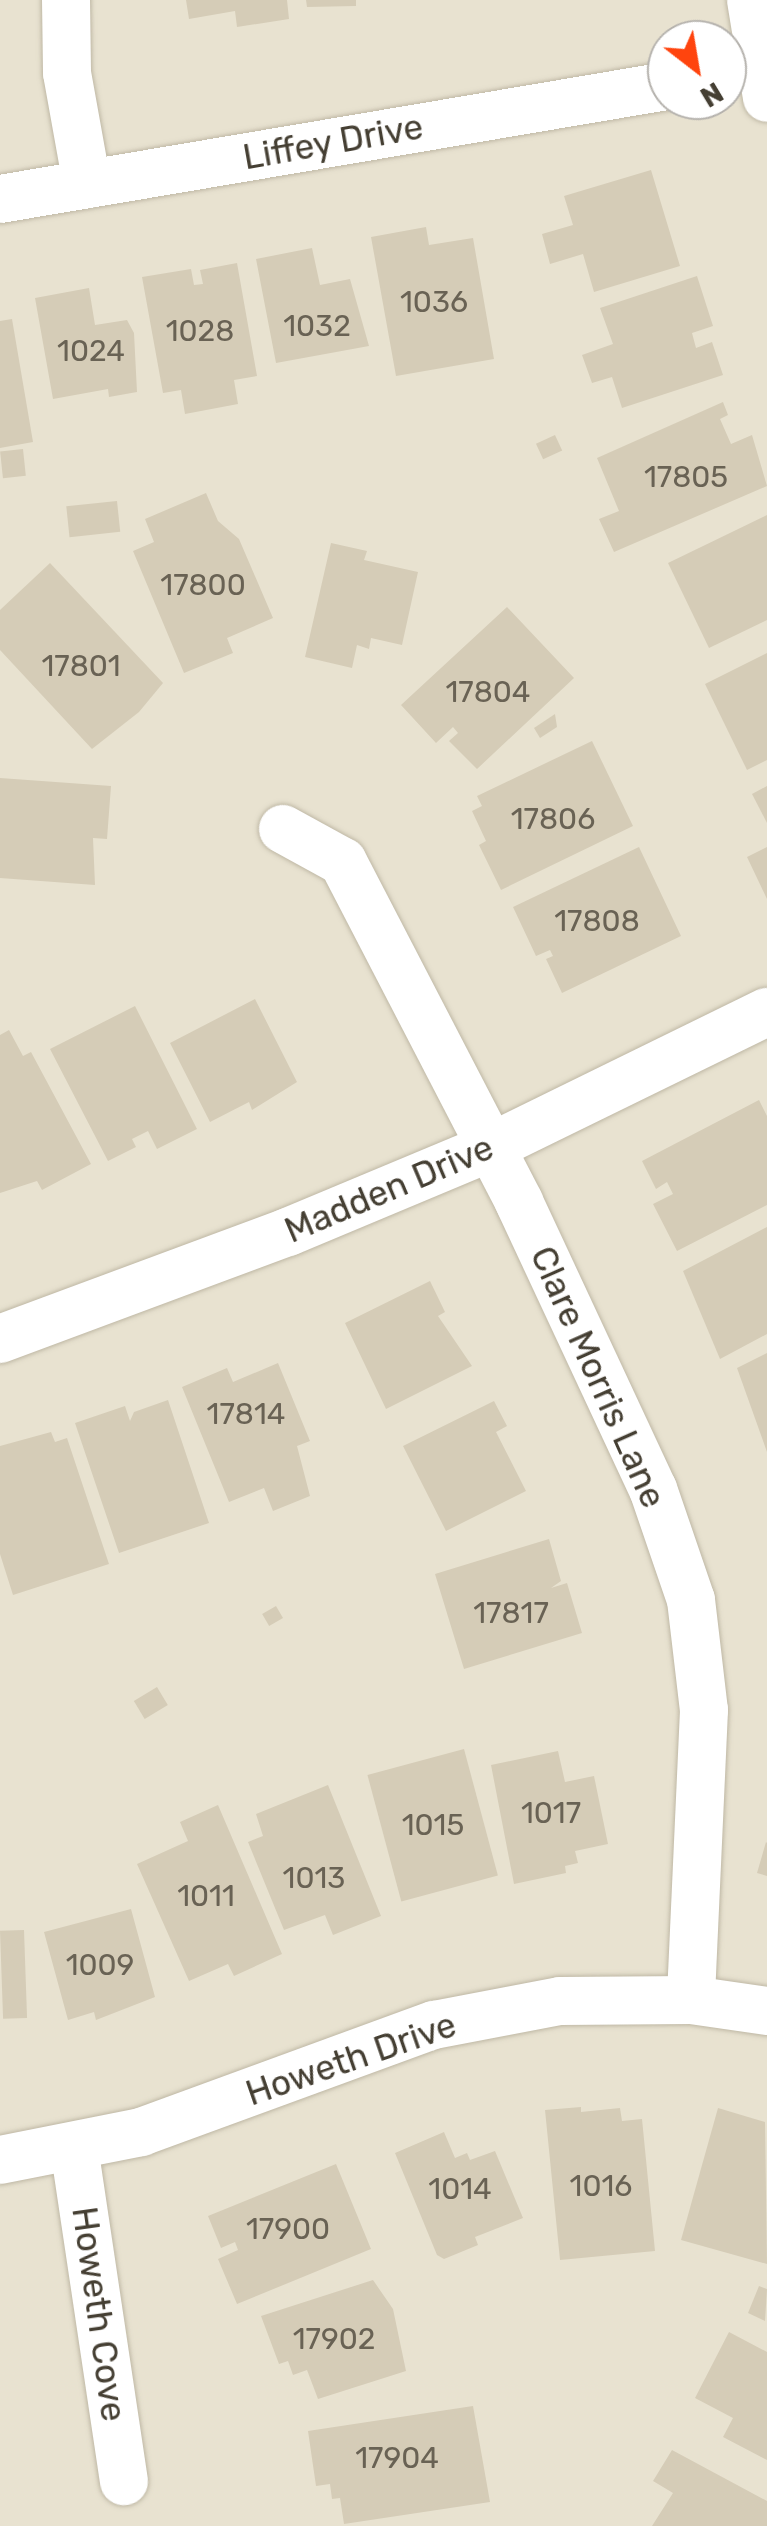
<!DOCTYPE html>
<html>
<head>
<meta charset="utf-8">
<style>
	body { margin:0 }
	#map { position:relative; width:767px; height:2526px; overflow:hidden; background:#f3efe3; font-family:Rubik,sans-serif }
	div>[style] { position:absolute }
	.residential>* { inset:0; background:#e8e2d0 }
	.building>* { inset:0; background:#d5ccb7; transform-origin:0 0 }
	.roads { filter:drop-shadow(0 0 2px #bfb8a5) drop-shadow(0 0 2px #bfb8a5) }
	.minor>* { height:48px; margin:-24px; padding:0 24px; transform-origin:24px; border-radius:24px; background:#fff }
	span { translate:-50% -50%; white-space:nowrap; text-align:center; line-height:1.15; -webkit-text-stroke:8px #fff; paint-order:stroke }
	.number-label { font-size:30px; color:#696254 }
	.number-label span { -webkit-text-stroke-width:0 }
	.street-label { font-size:35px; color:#453f33 }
	.north { position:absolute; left:647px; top:20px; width:100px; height:100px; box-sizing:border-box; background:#fff; border:2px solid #b5b2ad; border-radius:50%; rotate:149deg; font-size:28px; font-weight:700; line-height:40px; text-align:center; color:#453f33 }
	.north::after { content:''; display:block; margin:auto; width:35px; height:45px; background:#ff440e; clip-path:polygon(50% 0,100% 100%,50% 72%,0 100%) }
</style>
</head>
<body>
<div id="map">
	<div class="residential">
		<div style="clip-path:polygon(evenodd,0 0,767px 0,767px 2526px,0 2526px,0 0,667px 40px,727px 40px,727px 100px,667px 100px,667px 40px)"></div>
	</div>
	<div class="building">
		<div style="clip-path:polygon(186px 0,287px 0,289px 19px,237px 27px,235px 11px,189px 19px)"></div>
		<div style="clip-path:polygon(306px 0,356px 0,356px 6px,307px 7px)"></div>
		<div style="clip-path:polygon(651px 170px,680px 266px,594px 292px,583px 254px,550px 264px,542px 234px,573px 225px,564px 196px)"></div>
		<div style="clip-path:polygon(426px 227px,429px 245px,473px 238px,494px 359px,396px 376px,371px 237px)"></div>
		<div style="clip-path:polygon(312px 248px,320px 285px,350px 279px,369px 346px,276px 363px,256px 259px)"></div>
		<div style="clip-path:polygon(237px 263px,257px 376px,234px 380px,238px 404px,185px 414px,181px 390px,163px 393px,142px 277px,191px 269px,194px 285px,203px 284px,200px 270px)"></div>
		<div style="clip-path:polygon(697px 276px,713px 326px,692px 333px,696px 348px,712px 342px,723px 375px,622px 408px,612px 377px,592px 383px,582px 355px,613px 344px,600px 308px)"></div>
		<div style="clip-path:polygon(89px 288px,95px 325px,127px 320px,134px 333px,137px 392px,109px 397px,108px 389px,53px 399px,35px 298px)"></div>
		<div style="clip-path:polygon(12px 319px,33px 442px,0 448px,0 321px)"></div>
		<div style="clip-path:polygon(723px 402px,728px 415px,720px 419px,731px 444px,752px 435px,767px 486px,614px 552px,599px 519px,619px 511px,597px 458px)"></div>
		<div style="left:555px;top:435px;width:17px;height:21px;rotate:65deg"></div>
		<div style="left:23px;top:449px;width:27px;height:23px;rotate:84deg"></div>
		<div style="clip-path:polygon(206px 493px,218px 521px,239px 539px,273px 618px,227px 638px,233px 653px,184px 673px,133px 551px,154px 542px,145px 519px)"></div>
		<div style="left:117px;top:501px;width:31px;height:51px;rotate:84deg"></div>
		<div style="clip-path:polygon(767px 515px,767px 620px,709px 648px,668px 563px)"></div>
		<div style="clip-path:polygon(331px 543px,367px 551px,364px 560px,418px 572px,402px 645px,371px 638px,369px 649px,357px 645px,352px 668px,305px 657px)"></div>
		<div style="clip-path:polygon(50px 563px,163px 683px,139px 712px,92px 749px,0 650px,0 610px)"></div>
		<div style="clip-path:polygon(507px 607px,574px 678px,477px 769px,449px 741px,458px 733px,453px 727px,436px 743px,401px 705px)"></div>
		<div style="clip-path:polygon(767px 653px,767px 760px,747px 770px,705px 684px)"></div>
		<div style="clip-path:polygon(555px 714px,557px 727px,540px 738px,534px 728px)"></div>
		<div style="clip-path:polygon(592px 741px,633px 826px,501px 890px,479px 845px,486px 841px,472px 811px,482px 806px,477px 796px)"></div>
		<div style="clip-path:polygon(0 778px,111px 786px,107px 839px,93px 838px,95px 885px,0 878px)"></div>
		<div style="clip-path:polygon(767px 786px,767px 823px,752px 794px)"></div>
		<div style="clip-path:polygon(639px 847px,681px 936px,562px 993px,546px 959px,553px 956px,550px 950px,536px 956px,513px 907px)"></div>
		<div style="clip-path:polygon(767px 847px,767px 899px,747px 857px)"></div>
		<div style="clip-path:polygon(255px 999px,297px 1082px,252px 1110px,249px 1102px,210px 1122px,170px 1043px)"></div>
		<div style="clip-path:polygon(135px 1006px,197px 1129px,157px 1149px,148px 1131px,132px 1139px,136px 1147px,108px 1161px,50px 1049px)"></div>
		<div style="clip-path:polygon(9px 1030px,23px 1056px,31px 1052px,91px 1164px,42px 1190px,37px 1181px,0 1193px,0 1035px)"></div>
		<div style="clip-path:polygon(759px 1100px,767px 1116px,767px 1205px,677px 1251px,653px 1204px,673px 1194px,667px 1182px,656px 1189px,642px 1161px)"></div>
		<div style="clip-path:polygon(767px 1227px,767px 1334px,720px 1359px,683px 1271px)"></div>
		<div style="clip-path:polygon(430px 1281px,445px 1312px,438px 1316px,472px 1366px,386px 1409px,345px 1323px)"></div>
		<div style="clip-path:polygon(767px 1353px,767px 1452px,737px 1368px)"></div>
		<div style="clip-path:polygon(278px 1363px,310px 1441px,297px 1446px,310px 1496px,273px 1511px,264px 1488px,229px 1502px,182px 1387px,227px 1368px,233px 1382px)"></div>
		<div style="clip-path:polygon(168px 1400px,209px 1523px,119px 1553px,75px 1423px,125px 1406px,130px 1421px,134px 1412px)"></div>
		<div style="clip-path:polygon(494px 1401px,507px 1426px,496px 1432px,526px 1491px,446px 1531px,403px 1446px)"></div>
		<div style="clip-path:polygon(51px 1432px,55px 1442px,67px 1438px,109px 1564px,13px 1595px,0 1554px,0 1446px)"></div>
		<div style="clip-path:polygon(549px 1539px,561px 1581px,551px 1588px,567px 1583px,582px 1633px,464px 1669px,435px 1574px)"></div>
		<div style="left:276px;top:1606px;width:14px;height:16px;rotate:60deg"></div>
		<div style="left:157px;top:1687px;width:21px;height:27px;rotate:59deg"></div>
		<div style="left:464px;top:1749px;width:131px;height:100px;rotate:75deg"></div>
		<div style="clip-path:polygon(558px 1751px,565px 1782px,594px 1776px,608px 1844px,575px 1851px,578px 1863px,565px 1866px,566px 1873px,514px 1884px,491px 1765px)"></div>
		<div style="clip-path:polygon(328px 1785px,381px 1916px,333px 1935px,325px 1915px,284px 1930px,248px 1842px,263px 1836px,256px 1814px)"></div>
		<div style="clip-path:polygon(218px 1805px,282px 1954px,234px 1976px,228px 1964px,189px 1981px,137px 1864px,188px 1841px,180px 1822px)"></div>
		<div style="clip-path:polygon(766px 1842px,767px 1843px,767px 1876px,757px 1873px)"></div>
		<div style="clip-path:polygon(131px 1909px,155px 1997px,96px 2020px,94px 2012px,68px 2020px,44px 1932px)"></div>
		<div style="left:24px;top:1930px;width:88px;height:24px;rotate:88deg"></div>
		<div style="clip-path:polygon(581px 2107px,581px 2112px,620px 2108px,622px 2121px,642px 2119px,655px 2251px,560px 2260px,545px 2110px)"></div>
		<div style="clip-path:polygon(718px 2108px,765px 2122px,767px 2264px,681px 2240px)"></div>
		<div style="clip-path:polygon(444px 2132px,455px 2158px,467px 2153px,470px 2160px,495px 2151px,523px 2218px,475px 2237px,478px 2245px,444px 2259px,437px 2255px,395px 2153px)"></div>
		<div style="clip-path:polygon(336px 2164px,371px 2249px,237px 2304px,218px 2259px,238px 2250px,235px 2242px,221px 2248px,208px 2216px)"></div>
		<div style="clip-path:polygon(373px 2280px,393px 2309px,406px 2371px,318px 2399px,307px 2370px,293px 2375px,288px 2361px,279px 2364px,261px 2316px)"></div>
		<div style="clip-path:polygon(759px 2286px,767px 2289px,765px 2321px,748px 2313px)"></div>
		<div style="clip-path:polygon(729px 2332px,767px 2352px,767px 2460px,723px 2437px,733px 2418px,695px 2398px)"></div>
		<div style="clip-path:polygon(473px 2406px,490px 2502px,344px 2524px,340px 2498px,332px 2499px,330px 2484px,316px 2486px,308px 2431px)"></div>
		<div style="clip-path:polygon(672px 2450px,767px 2501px,767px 2526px,652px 2526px,673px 2493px,653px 2481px)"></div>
	</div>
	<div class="roads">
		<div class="minor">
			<div style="left:66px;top:0;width:73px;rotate:89.2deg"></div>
			<div style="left:67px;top:73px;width:113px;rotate:79.8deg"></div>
			<div style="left:751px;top:0;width:99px;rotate:80.7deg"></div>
			<div style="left:0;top:199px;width:677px;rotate:-9.62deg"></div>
			<div style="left:283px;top:829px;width:68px;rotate:28.8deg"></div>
			<div style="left:343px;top:862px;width:383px;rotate:62.6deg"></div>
			<div style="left:519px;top:1202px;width:317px;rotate:65deg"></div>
			<div style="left:653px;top:1489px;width:117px;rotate:71.1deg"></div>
			<div style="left:691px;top:1600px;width:111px;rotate:83.3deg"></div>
			<div style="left:704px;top:1710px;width:290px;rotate:92.6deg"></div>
			<div style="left:0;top:1339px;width:307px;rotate:-20.4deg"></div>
			<div style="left:288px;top:1232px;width:220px;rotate:-22.7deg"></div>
			<div style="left:491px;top:1147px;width:307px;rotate:-26.1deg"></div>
			<div style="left:74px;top:2147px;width:338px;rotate:81.5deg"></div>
			<div style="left:0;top:2160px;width:144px;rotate:-11.2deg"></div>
			<div style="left:141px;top:2132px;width:312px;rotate:-20.1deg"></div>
			<div style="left:434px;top:2025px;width:128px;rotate:-10.8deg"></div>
			<div style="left:560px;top:2001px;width:131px;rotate:-0.4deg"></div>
			<div style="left:691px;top:2000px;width:77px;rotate:8.2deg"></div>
		</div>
	</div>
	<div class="number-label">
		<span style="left:434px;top:302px">1036</span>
		<span style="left:317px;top:326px">1032</span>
		<span style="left:200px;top:331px">1028</span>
		<span style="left:91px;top:351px">1024</span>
		<span style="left:686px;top:477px">17805</span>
		<span style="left:203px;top:585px">17800</span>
		<span style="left:81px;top:666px">17801</span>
		<span style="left:488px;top:692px">17804</span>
		<span style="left:553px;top:819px">17806</span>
		<span style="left:597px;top:921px">17808</span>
		<span style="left:246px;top:1414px">17814</span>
		<span style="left:511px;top:1613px">17817</span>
		<span style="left:551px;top:1813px">1017</span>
		<span style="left:433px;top:1825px">1015</span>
		<span style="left:314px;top:1878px">1013</span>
		<span style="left:206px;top:1896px">1011</span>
		<span style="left:100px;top:1965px">1009</span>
		<span style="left:601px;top:2186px">1016</span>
		<span style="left:460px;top:2189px">1014</span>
		<span style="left:288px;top:2229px">17900</span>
		<span style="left:334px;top:2339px">17902</span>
		<span style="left:397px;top:2458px">17904</span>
	</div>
	<div class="street-label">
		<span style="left:333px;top:142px;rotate:-10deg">Liffey Drive</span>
		<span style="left:389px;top:1189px;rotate:-23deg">Madden Drive</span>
		<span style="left:598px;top:1377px;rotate:66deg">Clare Morris Lane</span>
		<span style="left:351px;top:2059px;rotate:-19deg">Howeth Drive</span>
		<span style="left:99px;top:2314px;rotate:82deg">Howeth Cove</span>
	</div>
	<div class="north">N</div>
</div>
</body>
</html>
